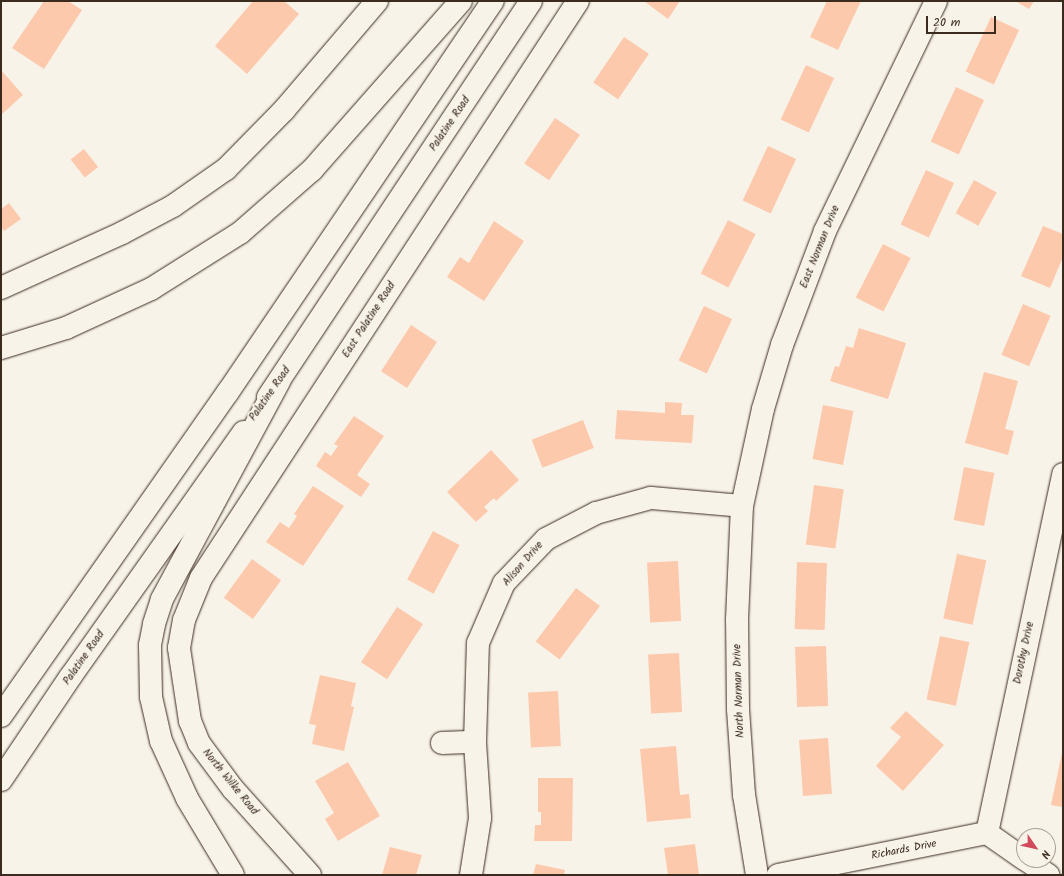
<!DOCTYPE html>
<html>
<head>
<meta charset="utf-8">
<style>
	body { margin:0 }
	#map { position:relative; width:1064px; height:876px; overflow:hidden; background:#f7f3e8; font-family:Kalam,sans-serif }
	div>[style] { position:absolute }
	.building>* { inset:0; background:#fdc9ad; transform-origin:0 0 }
	.roads { filter:drop-shadow(0 0 1px #3b2a1e) drop-shadow(0 0 1px #3b2a1e) }
	.street>* { height:22px; margin:-11px; padding:0 11px; transform-origin:11px; border-radius:11px; background:#f7f3e8 }
	.primary>* { height:22px; margin:-11px; padding:0 11px; transform-origin:11px; border-radius:11px; background:#f7f3e8 }
	.highway>* { height:22px; margin:-11px; padding:0 11px; transform-origin:11px; border-radius:11px; background:#f7f3e8 }
	span { translate:-50% -50%; white-space:nowrap; text-align:center; line-height:1.15; -webkit-text-stroke:4px #f7f3e8; paint-order:stroke }
	.street-label { font-size:11px; color:#3b2a1e }
	.frame { position:absolute; inset:0; border:2px solid #3b2a1e; pointer-events:none }
	.north { position:absolute; left:1016px; top:828px; width:40px; height:40px; box-sizing:border-box; background:#f7f3e8; border:1px solid #aca397; border-radius:50%; rotate:124deg; font-size:11px; font-weight:700; line-height:16px; text-align:center; color:#3b2a1e }
	.north::after { content:''; display:block; margin:auto; width:14px; height:18px; background:#d1495b; clip-path:polygon(50% 0,100% 100%,50% 72%,0 100%) }
	.scale { position:absolute; left:926px; top:16px; width:70px; height:18px; box-sizing:border-box; border:2px solid #3b2a1e; border-top:0; padding-left:5px; font-size:12px; line-height:14px; white-space:nowrap; color:#3b2a1e; -webkit-text-stroke:3px #f7f3e8; paint-order:stroke }
</style>
</head>
<body>
<div id="map">
	<div class="building">
		<div style="clip-path:polygon(44px 1px,68px 1px,82px 10px,44px 69px,12px 48px)"></div>
		<div style="clip-path:polygon(253px 1px,284px 1px,299px 14px,247px 74px,215px 46px)"></div>
		<div style="clip-path:polygon(644px 1px,680px 1px,668px 19px)"></div>
		<div style="clip-path:polygon(827px 1px,861px 1px,838px 50px,810px 37px)"></div>
		<div style="clip-path:polygon(1015px 1px,1034px 1px,1029px 9px)"></div>
		<div style="left:991px;top:17px;width:31px;height:60px;rotate:25deg"></div>
		<div style="left:624px;top:37px;width:30px;height:55px;rotate:34deg"></div>
		<div style="left:806px;top:65px;width:31px;height:60px;rotate:25deg"></div>
		<div style="clip-path:polygon(1px 70px,23px 95px,1px 115px)"></div>
		<div style="left:956px;top:87px;width:31px;height:60px;rotate:25deg"></div>
		<div style="left:555px;top:118px;width:30px;height:55px;rotate:34deg"></div>
		<div style="left:768px;top:146px;width:31px;height:60px;rotate:25deg"></div>
		<div style="left:84px;top:149px;width:23px;height:17px;rotate:52deg"></div>
		<div style="left:926px;top:170px;width:31px;height:60px;rotate:25deg"></div>
		<div style="left:974px;top:180px;width:26px;height:38px;rotate:29deg"></div>
		<div style="clip-path:polygon(9px 203px,21px 219px,4px 231px,1px 227px,1px 209px)"></div>
		<div style="left:728px;top:220px;width:31px;height:60px;rotate:27deg"></div>
		<div style="clip-path:polygon(494px 221px,524px 241px,484px 301px,447px 277px,460px 257px,469px 263px)"></div>
		<div style="clip-path:polygon(1043px 226px,1063px 234px,1063px 257px,1050px 288px,1021px 276px)"></div>
		<div style="left:883px;top:244px;width:31px;height:60px;rotate:27deg"></div>
		<div style="left:1023px;top:304px;width:30px;height:55px;rotate:23deg"></div>
		<div style="left:704px;top:306px;width:31px;height:60px;rotate:25deg"></div>
		<div style="left:411px;top:325px;width:31px;height:55px;rotate:33deg"></div>
		<div style="clip-path:polygon(859px 328px,906px 343px,888px 399px,830px 381px,835px 366px,839px 367px,846px 346px,853px 348px)"></div>
		<div style="clip-path:polygon(984px 372px,1018px 381px,1005px 429px,1014px 431px,1008px 455px,965px 443px)"></div>
		<div style="clip-path:polygon(665px 402px,682px 403px,681px 415px,694px 415px,692px 443px,615px 439px,617px 410px,665px 413px)"></div>
		<div style="left:823px;top:405px;width:31px;height:55px;rotate:11deg"></div>
		<div style="clip-path:polygon(354px 416px,384px 436px,357px 475px,370px 484px,361px 497px,316px 466px,325px 452px,331px 456px,338px 446px,334px 444px)"></div>
		<div style="left:583px;top:420px;width:30px;height:55px;rotate:69deg"></div>
		<div style="clip-path:polygon(491px 450px,519px 480px,496px 501px,494px 498px,484px 507px,488px 511px,476px 522px,447px 492px)"></div>
		<div style="left:964px;top:467px;width:31px;height:54px;rotate:11deg"></div>
		<div style="left:814px;top:485px;width:30px;height:60px;rotate:8deg"></div>
		<div style="clip-path:polygon(313px 486px,344px 506px,303px 566px,266px 542px,280px 522px,289px 528px,297px 516px,294px 514px)"></div>
		<div style="left:433px;top:531px;width:30px;height:55px;rotate:28deg"></div>
		<div style="left:957px;top:554px;width:30px;height:66px;rotate:12deg"></div>
		<div style="left:252px;top:559px;width:36px;height:48px;rotate:36deg"></div>
		<div style="left:678px;top:561px;width:60px;height:31px;rotate:87deg"></div>
		<div style="left:797px;top:562px;width:30px;height:67px;rotate:2deg"></div>
		<div style="left:576px;top:588px;width:30px;height:67px;rotate:37deg"></div>
		<div style="left:397px;top:607px;width:31px;height:66px;rotate:33deg"></div>
		<div style="left:940px;top:636px;width:30px;height:65px;rotate:12deg"></div>
		<div style="left:826px;top:646px;width:60px;height:31px;rotate:88deg"></div>
		<div style="left:679px;top:653px;width:59px;height:31px;rotate:87deg"></div>
		<div style="clip-path:polygon(320px 675px,356px 683px,351px 706px,354px 707px,344px 751px,312px 744px,316px 725px,309px 724px)"></div>
		<div style="left:558px;top:691px;width:55px;height:30px;rotate:87deg"></div>
		<div style="clip-path:polygon(906px 711px,944px 745px,903px 791px,876px 766px,901px 737px,890px 728px)"></div>
		<div style="left:828px;top:738px;width:56px;height:29px;rotate:86deg"></div>
		<div style="clip-path:polygon(676px 746px,680px 795px,689px 794px,691px 818px,647px 822px,640px 749px)"></div>
		<div style="clip-path:polygon(1062px 753px,1063px 753px,1063px 807px,1051px 805px)"></div>
		<div style="clip-path:polygon(348px 762px,380px 816px,338px 841px,325px 819px,334px 813px,315px 781px)"></div>
		<div style="clip-path:polygon(538px 778px,573px 778px,572px 841px,534px 841px,535px 825px,541px 825px,541px 812px,538px 812px)"></div>
		<div style="clip-path:polygon(695px 844px,699px 875px,668px 875px,664px 848px)"></div>
		<div style="clip-path:polygon(390px 847px,422px 855px,416px 875px,382px 875px)"></div>
		<div style="clip-path:polygon(536px 864px,565px 870px,564px 875px,533px 875px)"></div>
	</div>
	<div class="roads">
		<div class="street">
			<div style="left:1px;top:288px;width:133px;rotate:-24.4deg"></div>
			<div style="left:122px;top:233px;width:58px;rotate:-27.9deg"></div>
			<div style="left:173px;top:206px;width:65px;rotate:-34.9deg"></div>
			<div style="left:226px;top:169px;width:83px;rotate:-45.5deg"></div>
			<div style="left:284px;top:110px;width:143px;rotate:-49.5deg"></div>
			<div style="left:442px;top:743px;width:33px;rotate:-2deg"></div>
			<div style="left:987px;top:833px;width:367px;rotate:-78deg"></div>
			<div style="left:1026px;top:860px;width:27px;rotate:34deg"></div>
			<div style="left:310px;top:875px;width:115px;rotate:-131.8deg"></div>
			<div style="left:233px;top:789px;width:57px;rotate:-126.5deg"></div>
			<div style="left:199px;top:743px;width:24px;rotate:-112deg"></div>
			<div style="left:190px;top:721px;width:74px;rotate:-98.6deg"></div>
			<div style="left:179px;top:648px;width:28px;rotate:-80deg"></div>
			<div style="left:184px;top:620px;width:45px;rotate:-68deg"></div>
			<div style="left:201px;top:578px;width:689px;rotate:-56.84deg"></div>
			<div style="left:471px;top:875px;width:58px;rotate:-81deg"></div>
			<div style="left:480px;top:818px;width:76px;rotate:-93.8deg"></div>
			<div style="left:475px;top:742px;width:99px;rotate:-88.3deg"></div>
			<div style="left:478px;top:643px;width:65px;rotate:-66.6deg"></div>
			<div style="left:504px;top:583px;width:61px;rotate:-46.3deg"></div>
			<div style="left:546px;top:539px;width:56px;rotate:-27.5deg"></div>
			<div style="left:596px;top:513px;width:57px;rotate:-15.3deg"></div>
			<div style="left:651px;top:498px;width:91px;rotate:5deg"></div>
			<div style="left:757px;top:875px;width:81px;rotate:-99.2deg"></div>
			<div style="left:744px;top:795px;width:86px;rotate:-94deg"></div>
			<div style="left:738px;top:709px;width:89px;rotate:-90.6deg"></div>
			<div style="left:737px;top:620px;width:114px;rotate:-87.5deg"></div>
			<div style="left:742px;top:506px;width:99px;rotate:-77.8deg"></div>
			<div style="left:763px;top:409px;width:67px;rotate:-73.5deg"></div>
			<div style="left:782px;top:345px;width:122px;rotate:-69.3deg"></div>
			<div style="left:825px;top:231px;width:255px;rotate:-64.2deg"></div>
			<div style="left:778px;top:875px;width:213px;rotate:-11.4deg"></div>
			<div style="left:987px;top:833px;width:45px;rotate:35.1deg"></div>
		</div>
		<div class="primary">
			<div style="left:268px;top:397px;width:475px;rotate:-56.4deg"></div>
			<div style="left:1px;top:716px;width:396px;rotate:-55deg"></div>
			<div style="left:228px;top:392px;width:472px;rotate:-55.9deg"></div>
			<div style="left:1px;top:780px;width:125px;rotate:-56.1deg"></div>
			<div style="left:71px;top:676px;width:299px;rotate:-54.7deg"></div>
		</div>
		<div class="highway">
			<div style="left:1px;top:348px;width:68px;rotate:-17.1deg"></div>
			<div style="left:66px;top:328px;width:94px;rotate:-24.6deg"></div>
			<div style="left:151px;top:289px;width:105px;rotate:-32.2deg"></div>
			<div style="left:240px;top:233px;width:96px;rotate:-41.2deg"></div>
			<div style="left:312px;top:170px;width:225px;rotate:-48.6deg"></div>
			<div style="left:233px;top:875px;width:90px;rotate:-120.9deg"></div>
			<div style="left:187px;top:798px;width:63px;rotate:-114.5deg"></div>
			<div style="left:161px;top:741px;width:45px;rotate:-102.8deg"></div>
			<div style="left:151px;top:697px;width:52px;rotate:-91.1deg"></div>
			<div style="left:150px;top:645px;width:21px;rotate:-79deg"></div>
			<div style="left:154px;top:624px;width:26px;rotate:-72deg"></div>
			<div style="left:162px;top:599px;width:247px;rotate:-61.7deg"></div>
		</div>
	</div>
	<div class="street-label">
		<span style="left:450px;top:124px;rotate:-56deg">Palatine Road</span>
		<span style="left:820px;top:247px;rotate:-68deg">East Norman Drive</span>
		<span style="left:369px;top:320px;rotate:-57deg">East Palatine Road</span>
		<span style="left:270px;top:394px;rotate:-55deg">Palatine Road</span>
		<span style="left:523px;top:564px;rotate:-49deg">Alison Drive</span>
		<span style="left:1024px;top:653px;rotate:-78deg">Dorothy Drive</span>
		<span style="left:84px;top:658px;rotate:-55deg">Palatine Road</span>
		<span style="left:739px;top:691px;rotate:-92deg">North Norman Drive</span>
		<span style="left:230px;top:782px;rotate:51deg">North Wilke Road</span>
		<span style="left:904px;top:850px;rotate:-11deg">Richards Drive</span>
	</div>
	<div class="frame"></div>
	<div class="north">N</div>
	<div class="scale">20 m</div>
</div>
</body>
</html>
